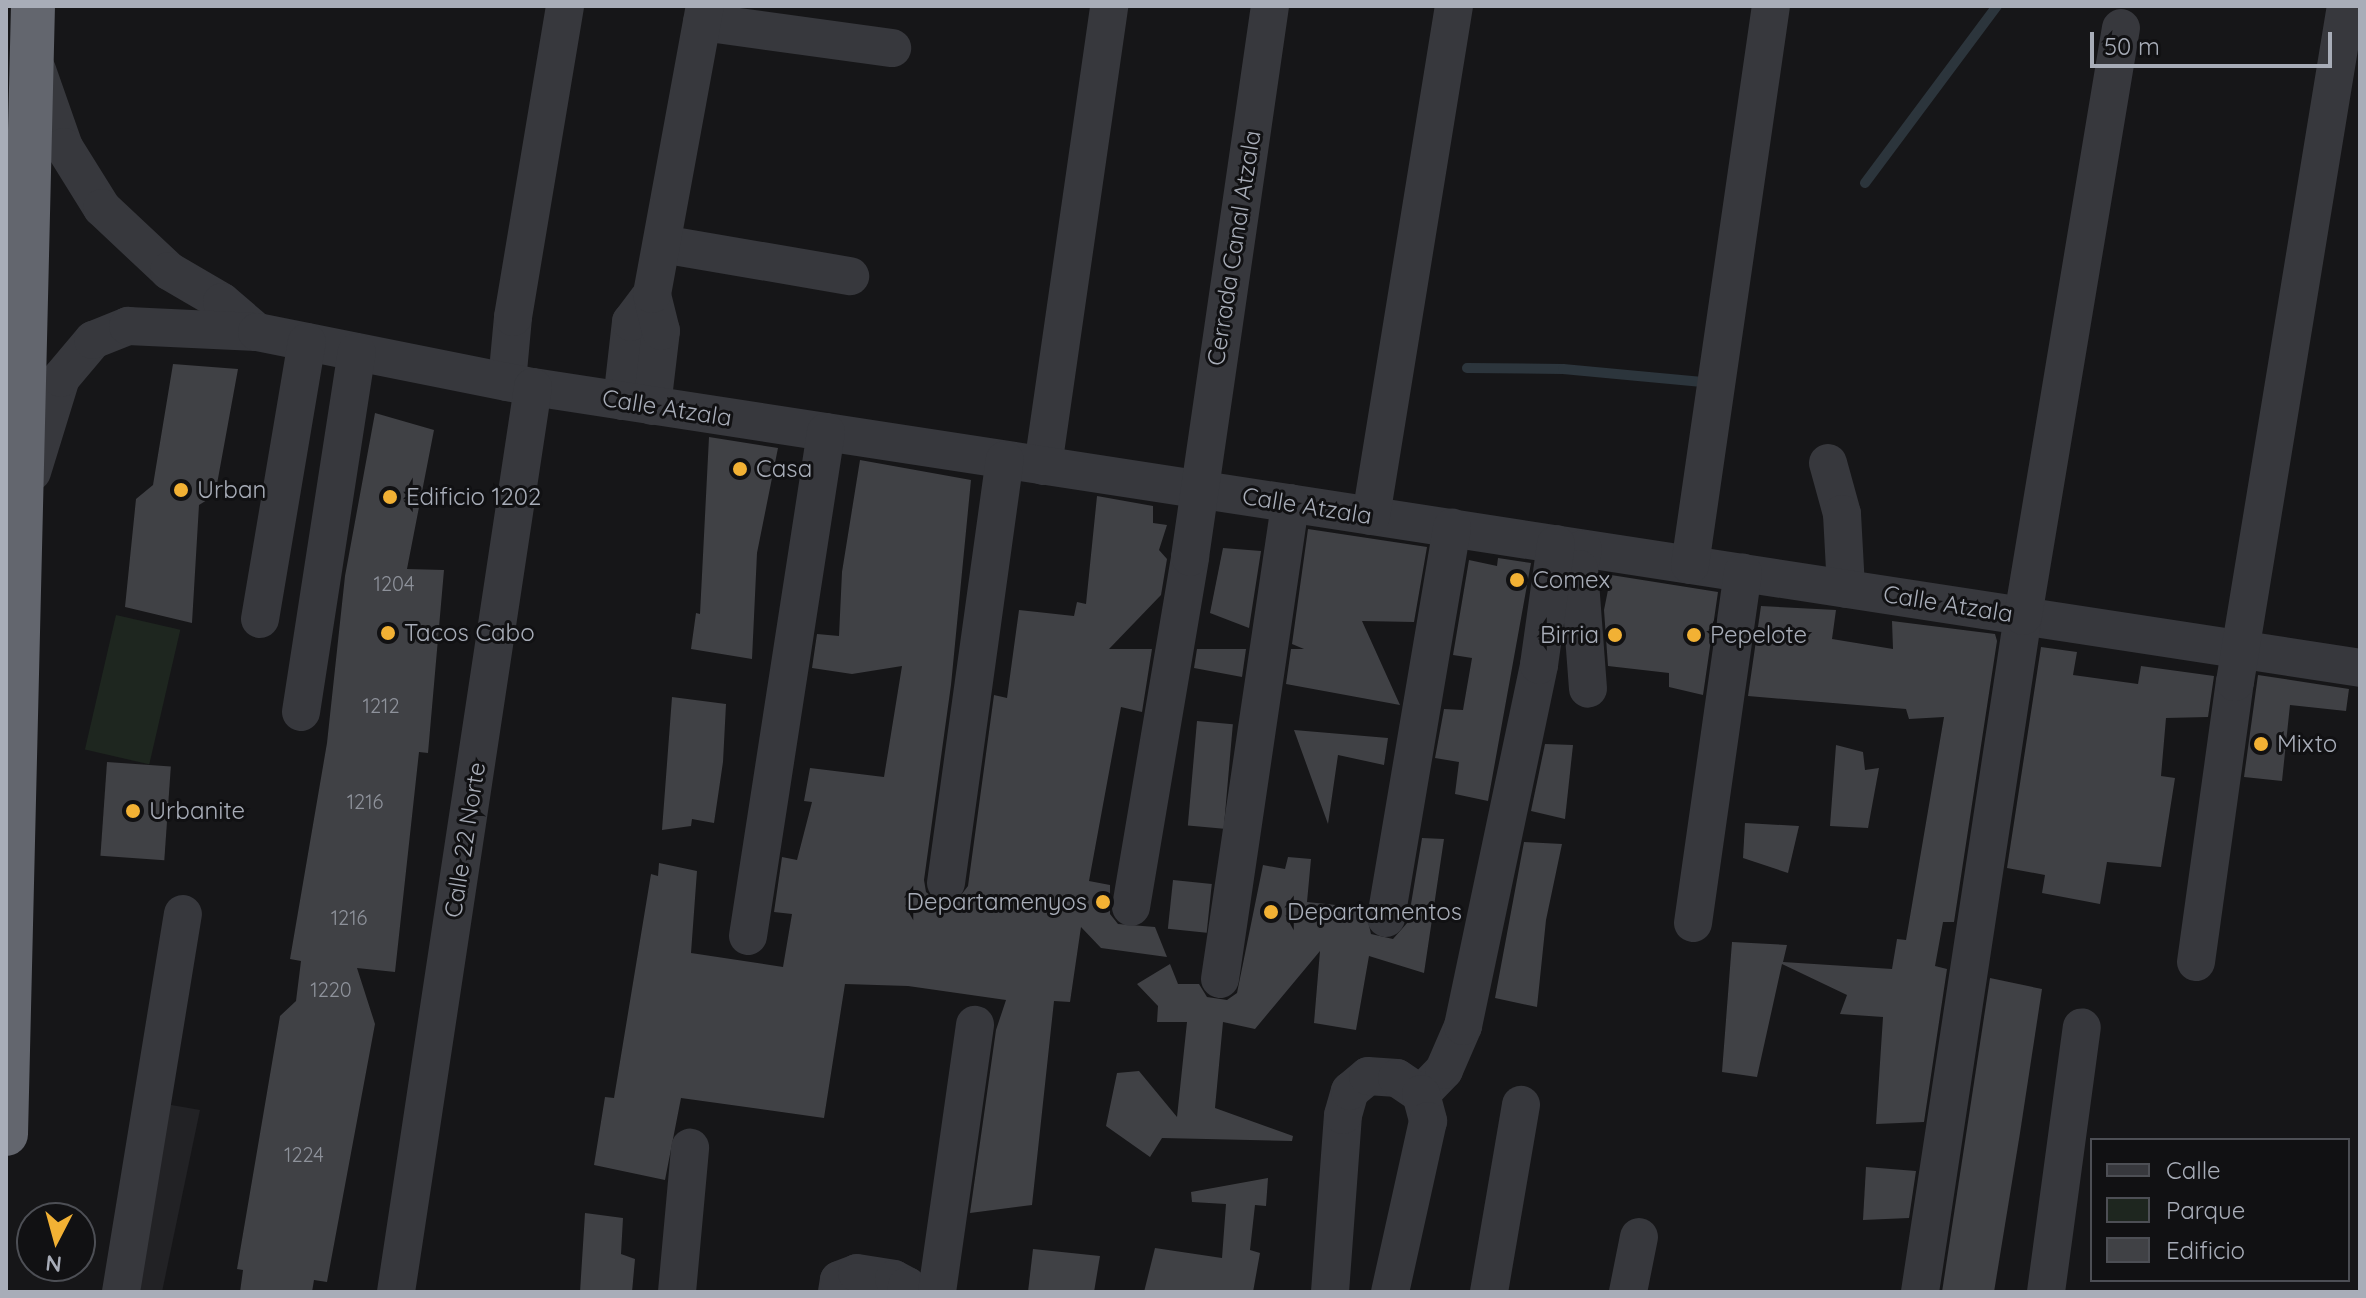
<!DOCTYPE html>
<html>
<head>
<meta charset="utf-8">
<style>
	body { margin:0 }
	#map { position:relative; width:2366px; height:1298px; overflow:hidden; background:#161618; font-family:Quicksand,sans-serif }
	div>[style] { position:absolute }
	.built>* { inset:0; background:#222225 }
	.green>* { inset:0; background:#1e261f; transform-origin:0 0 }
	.stream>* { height:10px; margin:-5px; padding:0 5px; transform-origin:5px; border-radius:5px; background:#2c353c }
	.building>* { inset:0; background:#404145; transform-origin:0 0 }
	.minor>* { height:38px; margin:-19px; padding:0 19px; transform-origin:19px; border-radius:19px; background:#37383d }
	.highway>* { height:44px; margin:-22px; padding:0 22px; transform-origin:22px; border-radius:22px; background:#63666e }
	.dots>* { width:22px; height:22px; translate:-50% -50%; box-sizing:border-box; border:4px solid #111113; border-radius:50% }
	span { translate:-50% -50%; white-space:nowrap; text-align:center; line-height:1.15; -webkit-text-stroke:6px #111113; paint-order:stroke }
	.number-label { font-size:20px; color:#8e929b }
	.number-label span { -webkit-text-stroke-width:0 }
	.street-label { font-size:24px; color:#a8adb8 }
	.poi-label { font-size:24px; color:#a8adb8 }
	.left { translate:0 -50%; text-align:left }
	.right { translate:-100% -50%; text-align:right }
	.frame { position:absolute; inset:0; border:8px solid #a8adb8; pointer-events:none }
	.legend { position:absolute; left:2090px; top:1138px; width:260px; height:144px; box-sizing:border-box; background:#111113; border:2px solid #4d4f55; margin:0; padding:10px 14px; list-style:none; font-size:24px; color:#a8adb8 }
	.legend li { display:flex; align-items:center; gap:16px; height:40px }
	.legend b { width:40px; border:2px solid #4d4f55 }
	.north { position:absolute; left:16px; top:1202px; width:80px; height:80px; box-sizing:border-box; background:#111113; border:2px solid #4d4f55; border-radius:50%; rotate:186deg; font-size:22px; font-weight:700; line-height:32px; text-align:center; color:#a8adb8 }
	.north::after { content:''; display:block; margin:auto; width:28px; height:36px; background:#f2b134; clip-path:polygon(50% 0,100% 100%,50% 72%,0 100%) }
	.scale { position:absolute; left:2090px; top:32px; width:242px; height:36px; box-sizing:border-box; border:4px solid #a8adb8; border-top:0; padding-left:10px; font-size:24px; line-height:28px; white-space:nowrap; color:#a8adb8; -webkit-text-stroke:6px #111113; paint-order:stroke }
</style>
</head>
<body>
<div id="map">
	<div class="built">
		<div style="clip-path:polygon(160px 1103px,200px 1110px,162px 1292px,128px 1292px)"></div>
	</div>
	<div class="green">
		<div style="left:116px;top:615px;width:66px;height:138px;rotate:13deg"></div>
	</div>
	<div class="stream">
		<div style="left:1865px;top:183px;width:221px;rotate:-53.3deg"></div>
		<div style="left:1467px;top:368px;width:96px;rotate:0.6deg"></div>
		<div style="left:1563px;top:369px;width:140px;rotate:5.3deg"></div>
	</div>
	<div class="building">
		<div style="clip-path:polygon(173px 364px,238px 369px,215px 495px,199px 505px,192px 623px,125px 607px,136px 499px,153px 485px)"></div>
		<div style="clip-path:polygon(375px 413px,434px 430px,407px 569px,444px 570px,428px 753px,419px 752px,395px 972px,357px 968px,375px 1024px,327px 1282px,314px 1280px,312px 1292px,240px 1292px,243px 1270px,237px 1269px,280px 1016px,296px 1001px,301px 961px,290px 959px,327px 743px,345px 576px)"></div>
		<div style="clip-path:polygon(709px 437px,778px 448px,757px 553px,752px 659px,691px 649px,696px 613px,700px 614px)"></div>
		<div style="clip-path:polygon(860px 460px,971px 480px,951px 685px,924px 880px,926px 892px,942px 905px,955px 903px,968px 886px,994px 695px,1007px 698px,1019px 610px,1074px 616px,1077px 602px,1086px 604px,1097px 496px,1153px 506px,1153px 523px,1167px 525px,1159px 550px,1167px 559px,1161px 595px,1109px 649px,1152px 649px,1142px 712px,1121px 707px,1089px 881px,1110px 885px,1110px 914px,1118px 924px,1155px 927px,1167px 957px,1101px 948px,1081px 927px,1070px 1002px,1054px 1001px,1032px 1205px,970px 1213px,996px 1030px,1006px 1000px,908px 986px,845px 984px,824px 1118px,681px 1098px,665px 1180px,594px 1165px,605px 1097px,614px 1098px,651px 874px,658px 876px,659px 863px,697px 871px,691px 953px,783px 967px,792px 914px,774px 912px,782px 857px,797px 860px,812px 802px,804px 801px,810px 768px,884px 777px,902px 666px,852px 674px,812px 668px,817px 634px,839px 636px,842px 572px)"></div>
		<div style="clip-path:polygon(1308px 529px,1427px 547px,1414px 622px,1362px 621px,1400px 705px,1286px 684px,1291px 649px,1304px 649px,1292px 644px)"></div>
		<div style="clip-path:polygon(1223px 548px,1261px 551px,1249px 628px,1210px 613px)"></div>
		<div style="clip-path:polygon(1498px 558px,1531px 563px,1488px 801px,1455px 794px,1459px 762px,1435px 758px,1444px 709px,1463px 710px,1472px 658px,1453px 655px,1469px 560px,1497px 566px)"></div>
		<div style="clip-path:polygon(1611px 575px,1718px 592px,1703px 695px,1669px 687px,1669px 673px,1608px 666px,1604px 610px)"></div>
		<div style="clip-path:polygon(1761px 606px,1836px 610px,1832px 639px,1893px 649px,1892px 621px,1995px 634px,1997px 641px,1954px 922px,1943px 922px,1935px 966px,1947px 969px,1924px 1122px,1876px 1124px,1883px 1017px,1840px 1014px,1847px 995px,1782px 964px,1757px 1077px,1722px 1072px,1732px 942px,1787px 945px,1783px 962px,1892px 969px,1897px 939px,1906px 940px,1944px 717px,1909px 719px,1906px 709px,1748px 696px)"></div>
		<div style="clip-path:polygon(2041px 647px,2077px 652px,2073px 675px,2138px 684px,2141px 666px,2214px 676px,2208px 717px,2166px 718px,2161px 776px,2175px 778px,2161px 867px,2107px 862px,2100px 904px,2042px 893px,2045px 875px,2007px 868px)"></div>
		<div style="clip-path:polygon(1197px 649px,1246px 649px,1242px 677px,1194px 668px)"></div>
		<div style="clip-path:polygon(2258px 675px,2349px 689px,2346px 711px,2290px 705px,2282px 781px,2244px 777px)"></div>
		<div style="clip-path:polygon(672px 697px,726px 704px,723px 762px,714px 823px,692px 819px,691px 826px,662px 830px)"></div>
		<div style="left:1197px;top:721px;width:36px;height:105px;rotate:5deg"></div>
		<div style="clip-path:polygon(1294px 730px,1388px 738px,1384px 765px,1338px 755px,1328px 824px)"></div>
		<div style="clip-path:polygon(1545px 744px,1573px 745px,1565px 819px,1531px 811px)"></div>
		<div style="clip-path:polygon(1836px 745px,1863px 752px,1865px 770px,1879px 768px,1868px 828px,1830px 826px)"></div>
		<div style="left:107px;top:762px;width:64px;height:94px;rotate:4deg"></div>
		<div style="clip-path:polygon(1745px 823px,1799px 826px,1788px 873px,1743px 858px)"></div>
		<div style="clip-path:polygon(1422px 838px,1444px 839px,1424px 973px,1369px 956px,1356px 1030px,1314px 1023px,1320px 951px,1255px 1029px,1223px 1022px,1215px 1108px,1293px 1136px,1292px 1141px,1162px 1138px,1150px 1157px,1106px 1126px,1117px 1073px,1139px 1071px,1177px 1117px,1187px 1022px,1157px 1022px,1158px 1006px,1137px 984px,1170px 964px,1178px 984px,1199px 984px,1207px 997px,1227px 1000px,1237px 993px,1263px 865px,1285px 869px,1288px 857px,1311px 859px,1307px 902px,1365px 908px,1371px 934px,1393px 939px,1408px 922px)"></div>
		<div style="clip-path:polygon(1524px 842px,1562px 844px,1546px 920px,1537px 1007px,1495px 998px)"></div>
		<div style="left:1173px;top:880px;width:39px;height:49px;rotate:6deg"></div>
		<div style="clip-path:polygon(1990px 978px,2042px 989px,2020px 1133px,1994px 1292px,1942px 1292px)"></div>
		<div style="clip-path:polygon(1866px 1167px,1916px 1171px,1909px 1218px,1863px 1220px)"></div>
		<div style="clip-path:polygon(1268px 1178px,1266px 1206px,1255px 1205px,1250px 1250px,1260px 1253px,1253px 1292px,1144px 1292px,1155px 1248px,1222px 1258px,1226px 1204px,1192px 1202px,1191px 1192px)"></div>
		<div style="clip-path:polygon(585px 1213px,623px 1218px,621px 1254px,635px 1259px,632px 1292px,580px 1292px)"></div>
		<div style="clip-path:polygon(1033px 1249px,1100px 1256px,1094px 1292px,1028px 1292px)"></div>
	</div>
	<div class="minor">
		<div style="left:702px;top:22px;width:192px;rotate:7.8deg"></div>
		<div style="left:37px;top:70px;width:82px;rotate:70.7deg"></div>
		<div style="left:64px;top:147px;width:72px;rotate:58.1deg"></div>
		<div style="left:102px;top:208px;width:92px;rotate:43.2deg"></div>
		<div style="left:169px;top:271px;width:61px;rotate:30.3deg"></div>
		<div style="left:222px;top:302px;width:46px;rotate:40.6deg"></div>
		<div style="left:662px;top:244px;width:191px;rotate:9.7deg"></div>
		<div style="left:507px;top:382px;width:65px;rotate:-84.7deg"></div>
		<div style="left:513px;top:317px;width:315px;rotate:-80.5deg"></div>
		<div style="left:622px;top:401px;width:80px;rotate:-83.5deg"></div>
		<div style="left:631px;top:322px;width:35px;rotate:-53deg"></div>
		<div style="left:652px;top:406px;width:76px;rotate:-83.2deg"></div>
		<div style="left:661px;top:331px;width:38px;rotate:-104deg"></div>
		<div style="left:652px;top:294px;width:293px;rotate:-79.6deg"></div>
		<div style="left:1828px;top:463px;width:53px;rotate:74.6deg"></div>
		<div style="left:1842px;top:514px;width:75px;rotate:86.9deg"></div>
		<div style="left:1043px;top:466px;width:465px;rotate:-81.8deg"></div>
		<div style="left:32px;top:472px;width:98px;rotate:-72.9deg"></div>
		<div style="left:61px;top:378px;width:50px;rotate:-49.9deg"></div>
		<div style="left:93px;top:340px;width:38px;rotate:-22deg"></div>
		<div style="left:128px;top:326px;width:129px;rotate:2.7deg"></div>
		<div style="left:257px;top:332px;width:281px;rotate:11.3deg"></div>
		<div style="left:533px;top:387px;width:1848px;rotate:8.74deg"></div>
		<div style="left:1371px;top:516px;width:517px;rotate:-80.76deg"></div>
		<div style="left:1583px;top:549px;width:20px;rotate:101deg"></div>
		<div style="left:1579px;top:569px;width:120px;rotate:85.7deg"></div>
		<div style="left:1690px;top:565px;width:565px;rotate:-81.76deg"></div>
		<div style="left:260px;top:619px;width:281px;rotate:-80.4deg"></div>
		<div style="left:301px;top:712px;width:364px;rotate:-81.2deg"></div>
		<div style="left:946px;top:883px;width:427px;rotate:-82.1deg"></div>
		<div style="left:1131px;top:907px;width:355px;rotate:-80.4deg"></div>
		<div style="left:1190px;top:557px;width:557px;rotate:-81.74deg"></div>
		<div style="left:1386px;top:918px;width:396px;rotate:-80.4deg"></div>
		<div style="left:1693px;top:923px;width:354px;rotate:-81.9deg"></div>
		<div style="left:748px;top:936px;width:510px;rotate:-81.2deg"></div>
		<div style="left:2196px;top:962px;width:283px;rotate:-82.1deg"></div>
		<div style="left:2235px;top:682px;width:685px;rotate:-80.68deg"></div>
		<div style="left:1220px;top:979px;width:481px;rotate:-81.6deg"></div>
		<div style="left:1421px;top:1094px;width:33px;rotate:-46deg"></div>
		<div style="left:1444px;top:1070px;width:48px;rotate:-66.6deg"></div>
		<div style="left:1463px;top:1026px;width:369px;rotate:-78.1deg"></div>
		<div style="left:1539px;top:665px;width:122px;rotate:-82deg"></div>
		<div style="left:121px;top:1292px;width:383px;rotate:-80.7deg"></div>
		<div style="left:396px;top:1292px;width:915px;rotate:-81.39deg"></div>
		<div style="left:677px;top:1292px;width:145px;rotate:-84.8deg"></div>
		<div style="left:837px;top:1292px;width:12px;rotate:-81deg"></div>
		<div style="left:839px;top:1280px;width:19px;rotate:-21deg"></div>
		<div style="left:857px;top:1273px;width:37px;rotate:9deg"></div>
		<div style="left:894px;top:1279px;width:15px;rotate:28deg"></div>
		<div style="left:907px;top:1286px;width:6px;rotate:99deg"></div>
		<div style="left:937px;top:1292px;width:270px;rotate:-81.9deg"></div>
		<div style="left:1330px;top:1292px;width:177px;rotate:-85.8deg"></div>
		<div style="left:1343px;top:1115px;width:25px;rotate:-74deg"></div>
		<div style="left:1350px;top:1091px;width:23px;rotate:-40deg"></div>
		<div style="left:1368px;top:1076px;width:29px;rotate:4deg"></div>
		<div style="left:1397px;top:1078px;width:29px;rotate:34deg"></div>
		<div style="left:1421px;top:1094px;width:28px;rotate:75deg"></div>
		<div style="left:1428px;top:1121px;width:175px;rotate:102.5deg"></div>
		<div style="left:1489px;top:1292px;width:190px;rotate:-80.3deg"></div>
		<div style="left:1628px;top:1292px;width:56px;rotate:-78.7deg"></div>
		<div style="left:1920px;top:1292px;width:684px;rotate:-81.34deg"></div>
		<div style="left:2023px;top:616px;width:596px;rotate:-80.54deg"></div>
		<div style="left:2046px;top:1292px;width:267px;rotate:-82.3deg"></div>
	</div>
	<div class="highway">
		<div style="left:6px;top:1134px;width:1128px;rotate:-88.63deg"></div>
	</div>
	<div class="dots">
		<div style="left:740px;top:469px;background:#f2b134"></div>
		<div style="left:181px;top:490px;background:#f2b134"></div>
		<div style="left:390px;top:497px;background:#f2b134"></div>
		<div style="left:1517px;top:580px;background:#f2b134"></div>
		<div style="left:388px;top:633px;background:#f2b134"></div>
		<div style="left:1615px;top:635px;background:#f2b134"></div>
		<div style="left:1694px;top:635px;background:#f2b134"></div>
		<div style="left:2261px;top:744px;background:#f2b134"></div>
		<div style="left:133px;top:811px;background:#f2b134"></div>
		<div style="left:1103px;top:902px;background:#f2b134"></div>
		<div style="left:1271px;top:912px;background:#f2b134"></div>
	</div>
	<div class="number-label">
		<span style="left:394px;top:583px">1204</span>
		<span style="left:381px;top:705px">1212</span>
		<span style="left:365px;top:801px">1216</span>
		<span style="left:349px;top:917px">1216</span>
		<span style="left:331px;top:989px">1220</span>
		<span style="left:304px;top:1154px">1224</span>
	</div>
	<div class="street-label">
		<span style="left:1234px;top:248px;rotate:-81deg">Cerrada Canal Atzala</span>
		<span style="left:667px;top:408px;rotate:9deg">Calle Atzala</span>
		<span style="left:1307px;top:506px;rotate:9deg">Calle Atzala</span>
		<span style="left:1948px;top:604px;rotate:9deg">Calle Atzala</span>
		<span style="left:465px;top:840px;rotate:-81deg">Calle 22 Norte</span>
	</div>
	<div class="poi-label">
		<span class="left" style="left:756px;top:469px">Casa</span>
		<span class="left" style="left:197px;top:490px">Urban</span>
		<span class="left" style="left:406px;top:497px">Edificio 1202</span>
		<span class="left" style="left:1533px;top:580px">Comex</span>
		<span class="left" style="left:404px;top:633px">Tacos Cabo</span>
		<span class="right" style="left:1599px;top:635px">Birria</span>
		<span class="left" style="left:1710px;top:635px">Pepelote</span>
		<span class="left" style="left:2277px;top:744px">Mixto</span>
		<span class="left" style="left:149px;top:811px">Urbanite</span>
		<span class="right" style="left:1087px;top:902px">Departamenyos</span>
		<span class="left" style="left:1287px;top:912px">Departamentos</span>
	</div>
	<div class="frame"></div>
	<ul class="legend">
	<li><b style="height:10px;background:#37383d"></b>Calle</li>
	<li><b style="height:22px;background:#1e261f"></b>Parque</li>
	<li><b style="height:22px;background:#404145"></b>Edificio</li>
	</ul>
	<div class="north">N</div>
	<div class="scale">50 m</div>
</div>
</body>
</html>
